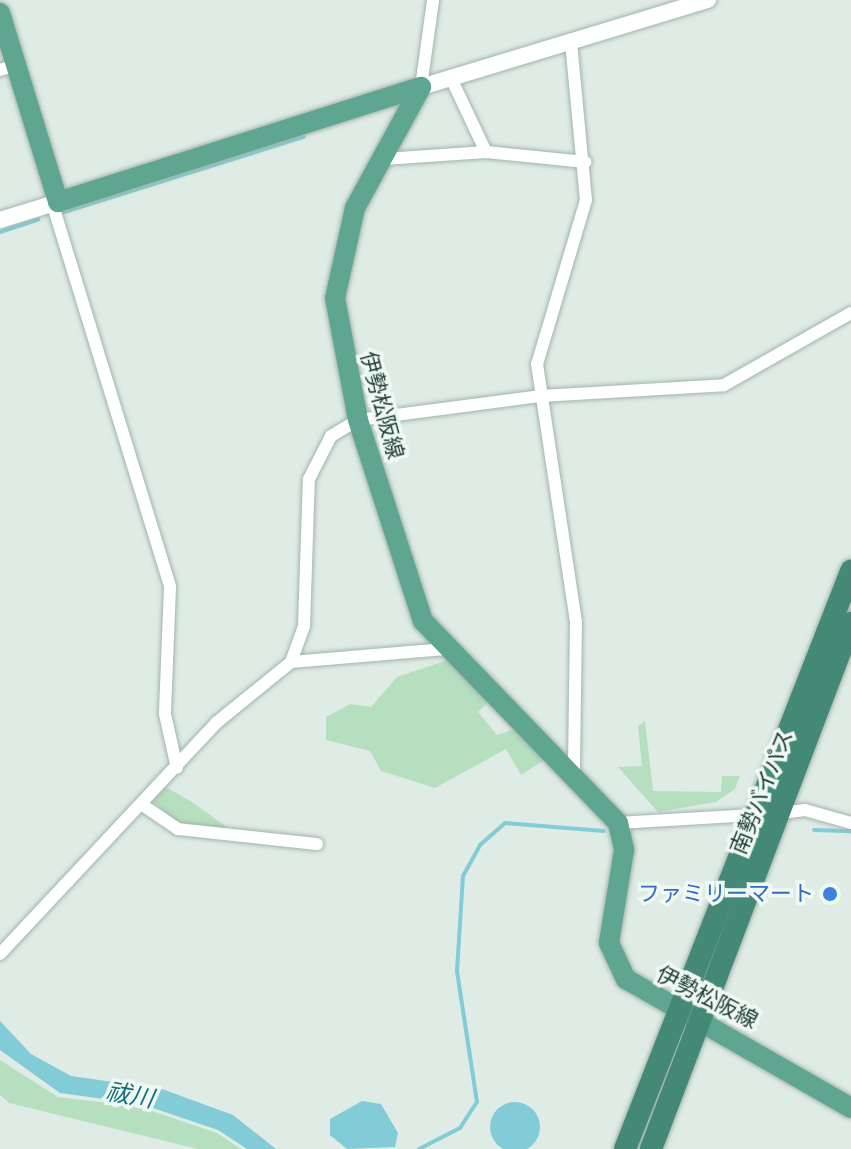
<!DOCTYPE html>
<html>
<head>
<meta charset="utf-8">
<style>
	body { margin:0 }
	#map { position:relative; width:851px; height:1149px; overflow:hidden; background:#dfece5; font-family:Montserrat,"Noto Sans JP",sans-serif }
	div>[style] { position:absolute }
	.green>* { inset:0; background:#b5dfbf }
	.water>* { inset:0; background:#81ccd7 }
	.round { border-radius:50% }
	.stream>* { height:4px; margin:-2px; padding:0 2px; transform-origin:2px; border-radius:2px; background:#81ccd7 }
	.roads { filter:drop-shadow(0 0 2px #a1b4ac) drop-shadow(0 0 2px #a1b4ac) }
	.minor>* { height:12px; margin:-6px; padding:0 6px; transform-origin:6px; border-radius:6px; background:#fff }
	.tertiary>* { height:16px; margin:-8px; padding:0 8px; transform-origin:8px; border-radius:8px; background:#fff }
	.primary>* { height:20px; margin:-10px; padding:0 10px; transform-origin:10px; border-radius:10px; background:#5fa691 }
	.trunk>* { height:22px; margin:-11px; padding:0 11px; transform-origin:11px; border-radius:11px; background:#438976 }
	.dots>* { width:22px; height:22px; translate:-50% -50%; box-sizing:border-box; border:4px solid #eff8f3; border-radius:50% }
	span { translate:-50% -50%; white-space:nowrap; text-align:center; line-height:1.15; -webkit-text-stroke:7px #eff8f3; paint-order:stroke }
	.street-label { font-size:22px; color:#1e3d34 }
	.shop-label { font-size:22px; color:#366cbe }
	.right { translate:-100% -50%; text-align:right }
	.water-label { font-size:24px; color:#13707e; font-style:italic }
</style>
</head>
<body>
<div id="map">
	<div class="green">
		<div style="clip-path:polygon(451px 659px,493px 697px,478px 712px,497px 735px,520px 727px,550px 756px,521px 775px,506px 749px,435px 788px,381px 771px,370px 751px,326px 740px,326px 717px,350px 704px,371px 707px,397px 677px)"></div>
		<div style="clip-path:polygon(645px 721px,653px 791px,721px 792px,722px 776px,740px 776px,735px 789px,716px 802px,658px 812px,618px 767px,642px 766px,638px 726px)"></div>
		<div style="clip-path:polygon(166px 787px,192px 802px,228px 828px,179px 823px,152px 801px)"></div>
		<div style="clip-path:polygon(0 1060px,58px 1097px,140px 1107px,217px 1133px,241px 1149px,198px 1149px,9px 1103px,0 1095px)"></div>
	</div>
	<div class="water">
		<div style="clip-path:polygon(0 1021px,31px 1054px,71px 1076px,162px 1089px,233px 1115px,276px 1149px,247px 1149px,218px 1130px,141px 1104px,60px 1093px,0 1050px)"></div>
		<div style="clip-path:polygon(362px 1101px,381px 1104px,398px 1133px,395px 1147px,347px 1149px,330px 1135px,330px 1119px)"></div>
		<div class="round" style="left:490px;top:1102px;width:50px;height:50px"></div>
	</div>
	<div class="stream">
		<div style="left:64px;top:212px;width:251px;rotate:-17.4deg"></div>
		<div style="left:0;top:232px;width:40px;rotate:-18deg"></div>
		<div style="left:814px;top:830px;width:37px;rotate:2deg"></div>
		<div style="left:419px;top:1149px;width:46px;rotate:-27.1deg"></div>
		<div style="left:460px;top:1128px;width:31px;rotate:-57deg"></div>
		<div style="left:477px;top:1102px;width:133px;rotate:-98.7deg"></div>
		<div style="left:457px;top:971px;width:95px;rotate:-86.4deg"></div>
		<div style="left:463px;top:876px;width:35px;rotate:-61deg"></div>
		<div style="left:480px;top:845px;width:33px;rotate:-41deg"></div>
		<div style="left:505px;top:823px;width:99px;rotate:4.6deg"></div>
	</div>
	<div class="roads">
		<div class="minor">
			<div style="left:571px;top:42px;width:159px;rotate:84.6deg"></div>
			<div style="left:586px;top:200px;width:171px;rotate:106.6deg"></div>
			<div style="left:537px;top:364px;width:261px;rotate:81.4deg"></div>
			<div style="left:576px;top:622px;width:149px;rotate:90.8deg"></div>
			<div style="left:0;top:70px;width:17px;rotate:-17deg"></div>
			<div style="left:451px;top:78px;width:82px;rotate:64.7deg"></div>
			<div style="left:486px;top:152px;width:100px;rotate:5.7deg"></div>
			<div style="left:421px;top:87px;width:88px;rotate:-82.1deg"></div>
			<div style="left:384px;top:159px;width:102px;rotate:-3.9deg"></div>
			<div style="left:58px;top:202px;width:8px;rotate:120deg"></div>
			<div style="left:54px;top:209px;width:395px;rotate:72.9deg"></div>
			<div style="left:170px;top:587px;width:127px;rotate:92.3deg"></div>
			<div style="left:165px;top:714px;width:55px;rotate:77.5deg"></div>
			<div style="left:291px;top:662px;width:155px;rotate:-4.8deg"></div>
			<div style="left:141px;top:804px;width:45px;rotate:34deg"></div>
			<div style="left:178px;top:829px;width:140px;rotate:6.2deg"></div>
			<div style="left:781px;top:813px;width:24px;rotate:-7deg"></div>
			<div style="left:805px;top:810px;width:48px;rotate:15.8deg"></div>
			<div style="left:618px;top:823px;width:135px;rotate:-3.4deg"></div>
			<div style="left:0;top:954px;width:316px;rotate:-46.9deg"></div>
			<div style="left:216px;top:723px;width:97px;rotate:-39.1deg"></div>
			<div style="left:291px;top:662px;width:38px;rotate:-70deg"></div>
			<div style="left:304px;top:626px;width:147px;rotate:-88.1deg"></div>
			<div style="left:309px;top:479px;width:48px;rotate:-62.9deg"></div>
			<div style="left:331px;top:436px;width:31px;rotate:-31deg"></div>
			<div style="left:358px;top:420px;width:185px;rotate:-7.5deg"></div>
			<div style="left:541px;top:396px;width:183px;rotate:-3.4deg"></div>
			<div style="left:724px;top:385px;width:146px;rotate:-29.6deg"></div>
		</div>
		<div class="tertiary">
			<div style="left:421px;top:87px;width:300px;rotate:-16.9deg"></div>
			<div style="left:0;top:220px;width:61px;rotate:-17.2deg"></div>
		</div>
		<div class="primary">
			<div style="left:0;top:13px;width:198px;rotate:72.9deg"></div>
			<div style="left:58px;top:202px;width:381px;rotate:-17.6deg"></div>
			<div style="left:421px;top:87px;width:138px;rotate:118.6deg"></div>
			<div style="left:355px;top:208px;width:92px;rotate:102.5deg"></div>
			<div style="left:335px;top:298px;width:124px;rotate:79.3deg"></div>
			<div style="left:358px;top:420px;width:211px;rotate:72.1deg"></div>
			<div style="left:423px;top:621px;width:281px;rotate:46deg"></div>
			<div style="left:618px;top:823px;width:28px;rotate:77deg"></div>
			<div style="left:624px;top:850px;width:94px;rotate:99.2deg"></div>
			<div style="left:609px;top:943px;width:40px;rotate:65deg"></div>
			<div style="left:626px;top:979px;width:259px;rotate:29.8deg"></div>
		</div>
		<div class="trunk">
			<div style="left:625px;top:1149px;width:621px;rotate:-68.64deg"></div>
			<div style="left:651px;top:1149px;width:563px;rotate:-69.18deg"></div>
		</div>
	</div>
	<div class="dots">
		<div style="left:830px;top:894px;background:#3f7fe0"></div>
	</div>
	<div class="street-label">
		<span style="left:382px;top:405px;rotate:75deg">伊勢松阪線</span>
		<span style="left:762px;top:792px;rotate:-68deg">南勢バイパス</span>
		<span style="left:707px;top:997px;rotate:27deg">伊勢松阪線</span>
	</div>
	<div class="shop-label">
		<span class="right" style="left:814px;top:894px">ファミリーマート</span>
	</div>
	<div class="water-label">
		<span style="left:130px;top:1095px;rotate:10deg">祓川</span>
	</div>
</div>
</body>
</html>
